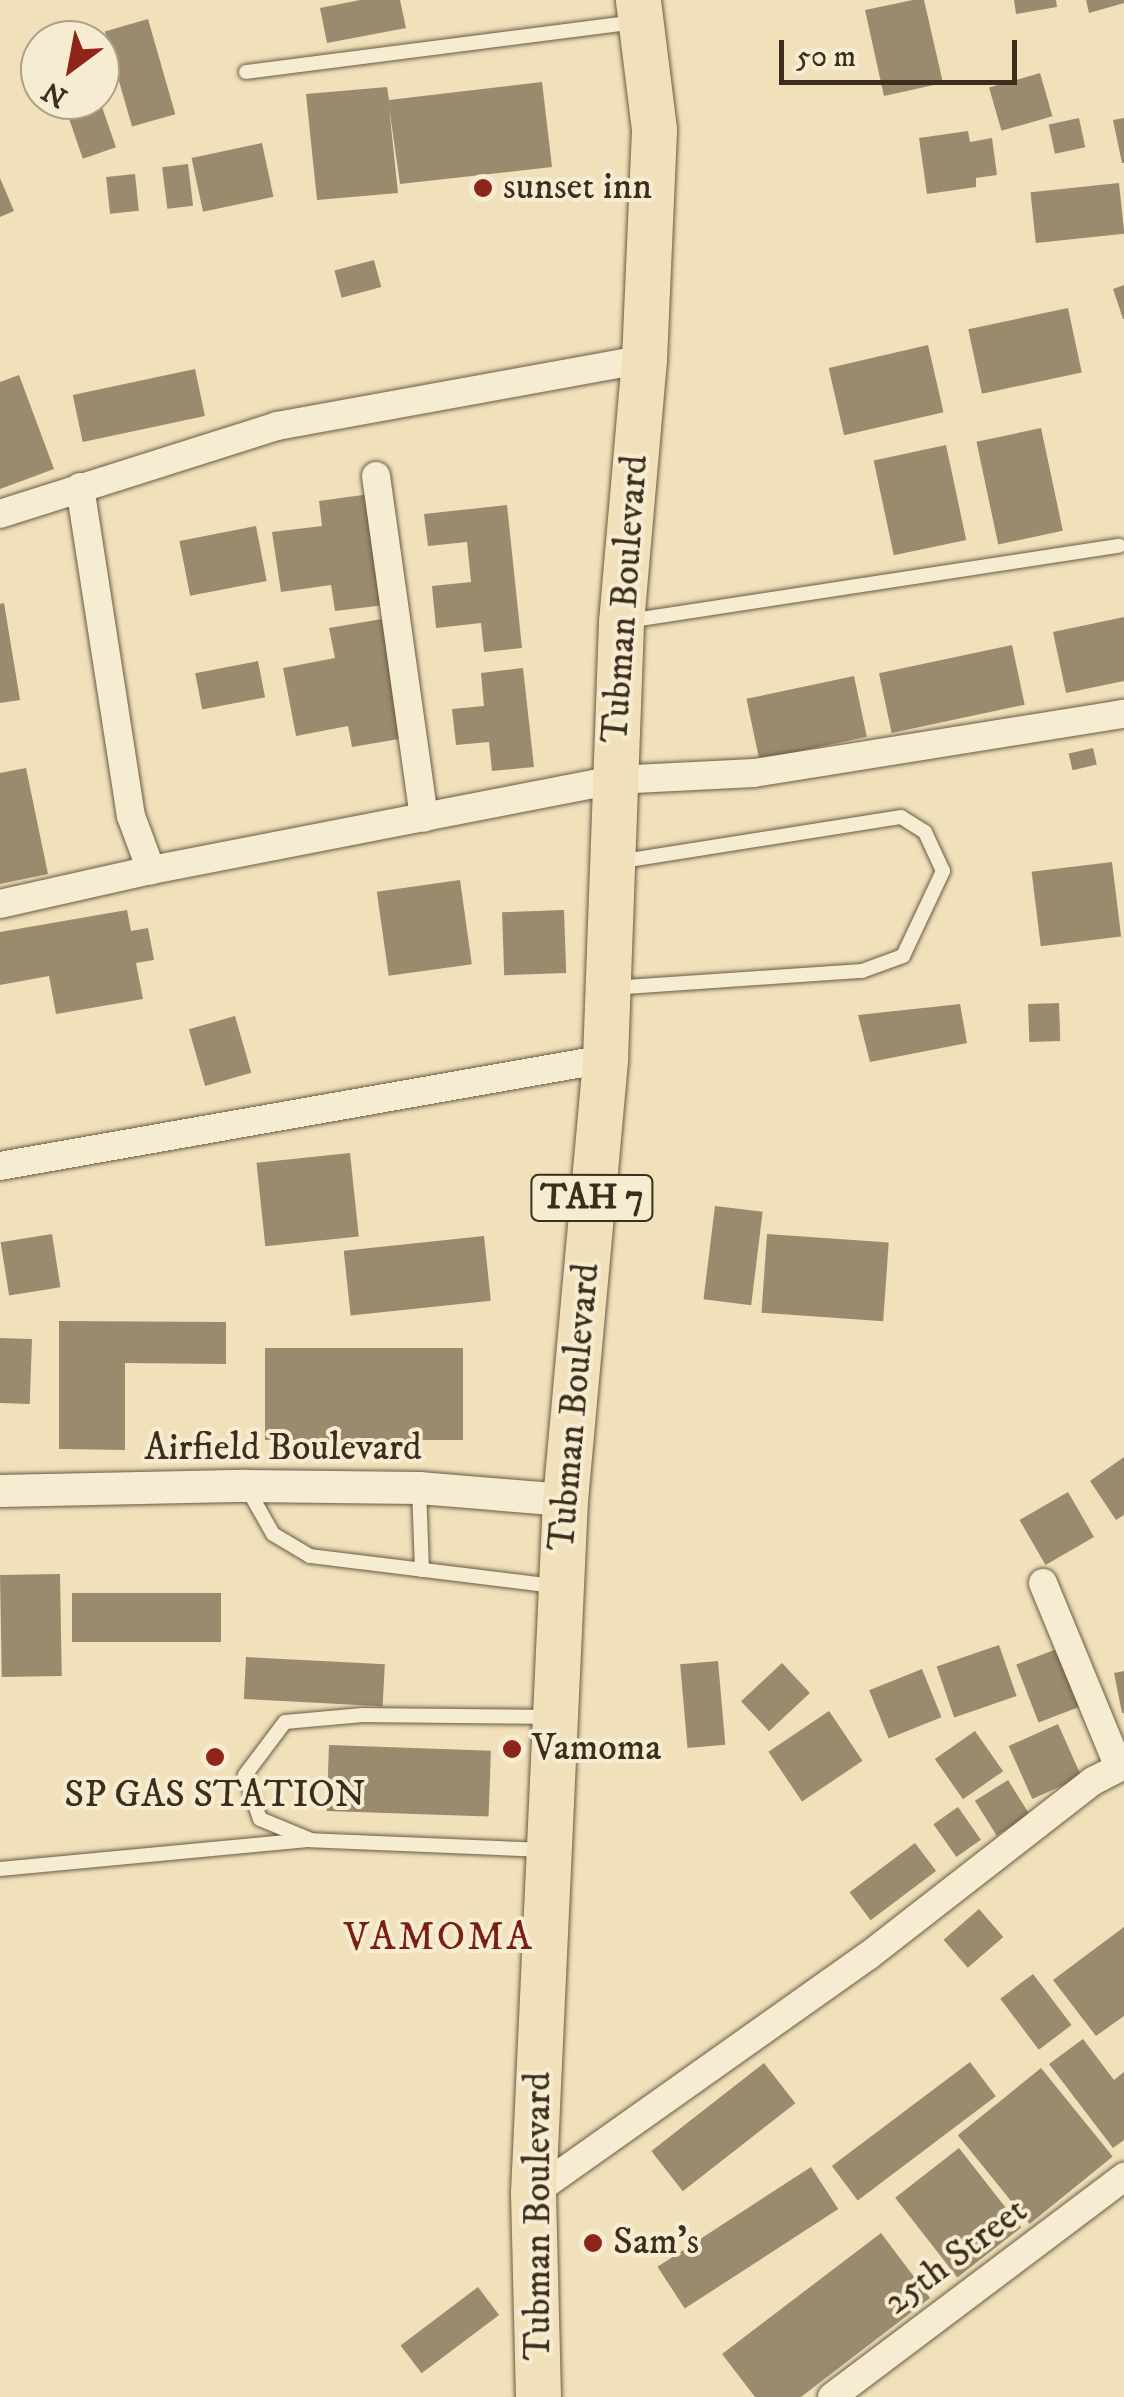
<!DOCTYPE html>
<html>
<head>
<meta charset="utf-8">
<style>
	body { margin:0 }
	#map { position:relative; width:1124px; height:2397px; overflow:hidden; background:#f0e1ba; font-family:"IM FELL DW Pica",serif }
	div>[style] { position:absolute }
	.building>* { inset:0; background:#9a8b6e; transform-origin:0 0 }
	.roads { filter:drop-shadow(0 0 2px #6a5a44) drop-shadow(0 0 2px #6a5a44) }
	.service>* { height:14px; margin:-7px; padding:0 7px; transform-origin:7px; border-radius:7px; background:#f5ecd2 }
	.minor>* { height:28px; margin:-14px; padding:0 14px; transform-origin:14px; border-radius:14px; background:#f5ecd2 }
	.tertiary>* { height:32px; margin:-16px; padding:0 16px; transform-origin:16px; border-radius:16px; background:#f5ecd2 }
	.trunk>* { height:45px; margin:-22.5px; padding:0 22.5px; transform-origin:22.5px; border-radius:22.5px; background:#f0e1ba }
	.dots>* { width:28px; height:28px; translate:-50% -50%; box-sizing:border-box; border:5px solid #f5ecd2; border-radius:50% }
	span { translate:-50% -50%; white-space:nowrap; text-align:center; line-height:1.15; -webkit-text-stroke:8px #f5ecd2; paint-order:stroke }
	.shield-label span { padding:2px 8px; background:#f5ecd2; border:2px solid; border-radius:8px; -webkit-text-stroke-width:0 }
	.shield-label { font-size:35px; color:#3d2d1c; font-weight:700 }
	.poi-label { font-size:38px; color:#3d2d1c }
	.left { translate:0 -50%; text-align:left }
	.street-label { font-size:38px; color:#3d2d1c }
	.neighbourhood-label { font-size:40px; color:#7a1f14; letter-spacing:2.5px }
	.north { position:absolute; left:20px; top:20px; width:100px; height:100px; box-sizing:border-box; background:#f5ecd2; border:2px solid #aba089; border-radius:50%; rotate:212deg; font-size:28px; font-weight:700; line-height:40px; text-align:center; color:#3d2d1c }
	.north::after { content:''; display:block; margin:auto; width:35px; height:45px; background:#8f2418; clip-path:polygon(50% 0,100% 100%,50% 72%,0 100%) }
	.scale { position:absolute; left:779px; top:40px; width:238px; height:45px; box-sizing:border-box; border:5px solid #3d2d1c; border-top:0; padding-left:12px; font-size:30px; line-height:35px; white-space:nowrap; color:#3d2d1c; -webkit-text-stroke:8px #f5ecd2; paint-order:stroke }
</style>
</head>
<body>
<div id="map">
	<div class="building">
		<div style="clip-path:polygon(360px 0,400px 0,406px 28px,327px 43px,320px 8px)"></div>
		<div style="clip-path:polygon(913px 0,924px 0,943px 83px,884px 96px,865px 10px)"></div>
		<div style="clip-path:polygon(1014px 0,1056px 0,1057px 7px,1016px 14px)"></div>
		<div style="clip-path:polygon(1086px 0,1124px 0,1124px 3px,1089px 13px)"></div>
		<div style="left:148px;top:19px;width:99px;height:45px;rotate:74deg"></div>
		<div style="left:1040px;top:73px;width:45px;height:53px;rotate:74deg"></div>
		<div style="clip-path:polygon(542px 82px,552px 167px,400px 184px,389px 107px,398px 193px,317px 200px,306px 94px,387px 87px,389px 100px)"></div>
		<div style="left:100px;top:101px;width:49px;height:35px;rotate:71deg"></div>
		<div style="left:1079px;top:118px;width:30px;height:31px;rotate:78deg"></div>
		<div style="clip-path:polygon(1124px 118px,1124px 163px,1122px 163px,1113px 120px)"></div>
		<div style="clip-path:polygon(968px 131px,970px 142px,992px 138px,997px 175px,976px 178px,976px 187px,927px 194px,919px 138px)"></div>
		<div style="left:262px;top:143px;width:55px;height:72px;rotate:78deg"></div>
		<div style="left:188px;top:164px;width:42px;height:26px;rotate:83deg"></div>
		<div style="left:135px;top:174px;width:37px;height:29px;rotate:84deg"></div>
		<div style="clip-path:polygon(0 178px,14px 211px,0 217px)"></div>
		<div style="left:1119px;top:183px;width:51px;height:89px;rotate:84deg"></div>
		<div style="left:374px;top:260px;width:28px;height:41px;rotate:75deg"></div>
		<div style="clip-path:polygon(1124px 285px,1124px 319px,1123px 319px,1113px 289px)"></div>
		<div style="left:1068px;top:308px;width:66px;height:102px;rotate:78deg"></div>
		<div style="left:928px;top:345px;width:69px;height:102px;rotate:77deg"></div>
		<div style="left:195px;top:369px;width:48px;height:125px;rotate:78deg"></div>
		<div style="clip-path:polygon(19px 375px,54px 469px,0 489px,0 382px)"></div>
		<div style="left:1041px;top:428px;width:105px;height:66px;rotate:78deg"></div>
		<div style="left:946px;top:445px;width:97px;height:74px;rotate:78deg"></div>
		<div style="clip-path:polygon(370px 494px,385px 605px,335px 611px,331px 585px,281px 592px,272px 532px,322px 526px,319px 501px)"></div>
		<div style="clip-path:polygon(507px 505px,522px 648px,484px 652px,481px 623px,436px 628px,432px 586px,471px 582px,467px 542px,428px 546px,424px 514px)"></div>
		<div style="left:256px;top:526px;width:56px;height:78px;rotate:79deg"></div>
		<div style="clip-path:polygon(4px 603px,20px 700px,0 703px,0 604px)"></div>
		<div style="clip-path:polygon(1124px 617px,1124px 681px,1066px 693px,1053px 632px)"></div>
		<div style="clip-path:polygon(382px 619px,405px 738px,352px 747px,348px 726px,296px 736px,283px 668px,335px 658px,329px 628px)"></div>
		<div style="left:1012px;top:645px;width:61px;height:136px;rotate:78deg"></div>
		<div style="left:258px;top:661px;width:37px;height:64px;rotate:79deg"></div>
		<div style="clip-path:polygon(523px 668px,534px 767px,492px 771px,489px 742px,456px 745px,452px 709px,484px 706px,481px 673px)"></div>
		<div style="left:854px;top:676px;width:62px;height:110px;rotate:78deg"></div>
		<div style="left:1093px;top:748px;width:17px;height:25px;rotate:77deg"></div>
		<div style="clip-path:polygon(26px 768px,48px 874px,0 884px,0 773px)"></div>
		<div style="left:1112px;top:862px;width:75px;height:81px;rotate:83deg"></div>
		<div style="left:460px;top:880px;width:85px;height:84px;rotate:82deg"></div>
		<div style="clip-path:polygon(127px 910px,131px 931px,148px 928px,154px 960px,136px 963px,143px 999px,56px 1014px,49px 976px,0 985px,0 932px)"></div>
		<div style="left:564px;top:910px;width:63px;height:62px;rotate:88deg"></div>
		<div style="left:1059px;top:1003px;width:38px;height:31px;rotate:88deg"></div>
		<div style="clip-path:polygon(960px 1004px,967px 1043px,870px 1062px,858px 1015px)"></div>
		<div style="left:235px;top:1016px;width:59px;height:48px;rotate:74deg"></div>
		<div style="left:350px;top:1153px;width:84px;height:94px;rotate:84deg"></div>
		<div style="left:715px;top:1206px;width:48px;height:94px;rotate:7deg"></div>
		<div style="left:52px;top:1234px;width:54px;height:52px;rotate:81deg"></div>
		<div style="left:767px;top:1234px;width:122px;height:79px;rotate:4deg"></div>
		<div style="left:484px;top:1236px;width:65px;height:141px;rotate:84deg"></div>
		<div style="clip-path:polygon(59px 1321px,226px 1322px,226px 1364px,125px 1363px,125px 1450px,59px 1449px)"></div>
		<div style="left:0;top:1338px;width:32px;height:65px;rotate:2deg"></div>
		<div style="left:265px;top:1348px;width:198px;height:92px"></div>
		<div style="clip-path:polygon(1124px 1457px,1124px 1515px,1116px 1520px,1090px 1481px)"></div>
		<div style="left:1068px;top:1492px;width:52px;height:56px;rotate:60deg"></div>
		<div style="left:60px;top:1574px;width:102px;height:60px;rotate:89deg"></div>
		<div style="left:72px;top:1593px;width:149px;height:49px"></div>
		<div style="left:999px;top:1645px;width:54px;height:66px;rotate:71deg"></div>
		<div style="left:1062px;top:1647px;width:62px;height:49px;rotate:69deg"></div>
		<div style="left:246px;top:1657px;width:139px;height:42px;rotate:3deg"></div>
		<div style="left:718px;top:1661px;width:84px;height:38px;rotate:85deg"></div>
		<div style="left:782px;top:1663px;width:41px;height:56px;rotate:47deg"></div>
		<div style="left:922px;top:1669px;width:52px;height:57px;rotate:68deg"></div>
		<div style="clip-path:polygon(1124px 1671px,1124px 1713px,1122px 1713px,1114px 1673px)"></div>
		<div style="left:829px;top:1711px;width:60px;height:73px;rotate:56deg"></div>
		<div style="left:1058px;top:1724px;width:58px;height:54px;rotate:66deg"></div>
		<div style="left:975px;top:1731px;width:49px;height:49px;rotate:55deg"></div>
		<div style="left:329px;top:1745px;width:162px;height:66px;rotate:2deg"></div>
		<div style="left:1008px;top:1780px;width:41px;height:39px;rotate:58deg"></div>
		<div style="left:958px;top:1807px;width:40px;height:30px;rotate:55deg"></div>
		<div style="left:915px;top:1843px;width:35px;height:82px;rotate:53deg"></div>
		<div style="left:979px;top:1909px;width:37px;height:47px;rotate:49deg"></div>
		<div style="clip-path:polygon(1124px 1927px,1124px 2016px,1096px 2036px,1053px 1980px)"></div>
		<div style="left:1033px;top:1974px;width:64px;height:41px;rotate:53deg"></div>
		<div style="clip-path:polygon(1083px 2039px,1114px 2080px,1124px 2072px,1124px 2140px,1113px 2148px,1049px 2064px)"></div>
		<div style="left:970px;top:2062px;width:43px;height:173px;rotate:53deg"></div>
		<div style="left:764px;top:2063px;width:51px;height:143px;rotate:52deg"></div>
		<div style="left:1041px;top:2068px;width:114px;height:107px;rotate:51deg"></div>
		<div style="left:959px;top:2148px;width:101px;height:81px;rotate:52deg"></div>
		<div style="left:811px;top:2167px;width:50px;height:183px;rotate:57deg"></div>
		<div style="clip-path:polygon(881px 2233px,930px 2298px,801px 2397px,755px 2397px,722px 2354px)"></div>
		<div style="left:478px;top:2287px;width:35px;height:97px;rotate:53deg"></div>
	</div>
	<div class="roads">
		<div class="service">
			<div style="left:246px;top:72px;width:392px;rotate:-7.3deg"></div>
			<div style="left:627px;top:621px;width:498px;rotate:-8.7deg"></div>
			<div style="left:611px;top:988px;width:252px;rotate:-3.9deg"></div>
			<div style="left:862px;top:971px;width:44px;rotate:-20.1deg"></div>
			<div style="left:903px;top:956px;width:94px;rotate:-64.8deg"></div>
			<div style="left:943px;top:871px;width:43px;rotate:-114.8deg"></div>
			<div style="left:925px;top:832px;width:28px;rotate:-148deg"></div>
			<div style="left:901px;top:817px;width:288px;rotate:171deg"></div>
			<div style="left:247px;top:1488px;width:53px;rotate:60.5deg"></div>
			<div style="left:273px;top:1534px;width:43px;rotate:30.7deg"></div>
			<div style="left:310px;top:1556px;width:247px;rotate:7deg"></div>
			<div style="left:419px;top:1488px;width:82px;rotate:87.9deg"></div>
			<div style="left:545px;top:1850px;width:234px;rotate:-177.6deg"></div>
			<div style="left:311px;top:1840px;width:55px;rotate:-157.6deg"></div>
			<div style="left:260px;top:1819px;width:46px;rotate:-108.8deg"></div>
			<div style="left:245px;top:1775px;width:66px;rotate:-53deg"></div>
			<div style="left:285px;top:1722px;width:78px;rotate:-5.1deg"></div>
			<div style="left:363px;top:1715px;width:188px;rotate:0.6deg"></div>
			<div style="left:0;top:1869px;width:309px;rotate:-5.4deg"></div>
		</div>
		<div class="minor">
			<div style="left:376px;top:476px;width:345px;rotate:82deg"></div>
			<div style="left:80px;top:487px;width:333px;rotate:81.2deg"></div>
			<div style="left:131px;top:816px;width:58px;rotate:69.7deg"></div>
			<div style="left:151px;top:870px;width:472px;rotate:-11deg"></div>
			<div style="left:614px;top:780px;width:140px;rotate:-2.9deg"></div>
			<div style="left:754px;top:773px;width:375px;rotate:-9.1deg"></div>
			<div style="left:0;top:514px;width:291px;rotate:-17.6deg"></div>
			<div style="left:277px;top:426px;width:373px;rotate:-10.3deg"></div>
			<div style="left:0;top:904px;width:155px;rotate:-12.7deg"></div>
			<div style="left:0;top:1166px;width:614px;rotate:-10.03deg"></div>
			<div style="left:1043px;top:1583px;width:199px;rotate:67.6deg"></div>
			<div style="left:533px;top:2193px;width:410px;rotate:-35.3deg"></div>
			<div style="left:868px;top:1956px;width:285px;rotate:-37.9deg"></div>
			<div style="left:1093px;top:1781px;width:35px;rotate:-27deg"></div>
			<div style="left:832px;top:2397px;width:366px;rotate:-37deg"></div>
		</div>
		<div class="tertiary">
			<div style="left:0;top:1491px;width:246px;rotate:-1.2deg"></div>
			<div style="left:246px;top:1486px;width:173px;rotate:0.7deg"></div>
			<div style="left:419px;top:1488px;width:146px;rotate:4.7deg"></div>
		</div>
		<div class="trunk">
			<div style="left:538px;top:2397px;width:204px;rotate:-91.4deg"></div>
			<div style="left:533px;top:2193px;width:694px;rotate:-87.36deg"></div>
			<div style="left:565px;top:1500px;width:443px;rotate:-84.8deg"></div>
			<div style="left:605px;top:1059px;width:437px;rotate:-87.9deg"></div>
			<div style="left:621px;top:622px;width:264px;rotate:-85deg"></div>
			<div style="left:644px;top:359px;width:230px;rotate:-87.5deg"></div>
			<div style="left:654px;top:129px;width:130px;rotate:-97.1deg"></div>
		</div>
	</div>
	<div class="dots">
		<div style="left:483px;top:188px;background:#8f2418"></div>
		<div style="left:512px;top:1749px;background:#8f2418"></div>
		<div style="left:215px;top:1757px;background:#8f2418"></div>
		<div style="left:593px;top:2243px;background:#8f2418"></div>
	</div>
	<div class="shield-label">
		<span style="left:592px;top:1198px">TAH 7</span>
	</div>
	<div class="poi-label">
		<span class="left" style="left:503px;top:188px">sunset inn</span>
		<span class="left" style="left:532px;top:1749px">Vamoma</span>
		<span style="left:215px;top:1796px">SP GAS STATION</span>
		<span class="left" style="left:613px;top:2243px">Sam's</span>
	</div>
	<div class="street-label">
		<span style="left:626px;top:599px;rotate:-86deg">Tubman Boulevard</span>
		<span style="left:575px;top:1407px;rotate:-85deg">Tubman Boulevard</span>
		<span style="left:283px;top:1449px">Airfield Boulevard</span>
		<span style="left:539px;top:2216px;rotate:-90deg">Tubman Boulevard</span>
		<span style="left:956px;top:2257px;rotate:-37deg">25th Street</span>
	</div>
	<div class="neighbourhood-label">
		<span style="left:439px;top:1938px">VAMOMA</span>
	</div>
	<div class="north">N</div>
	<div class="scale">50 m</div>
</div>
</body>
</html>
